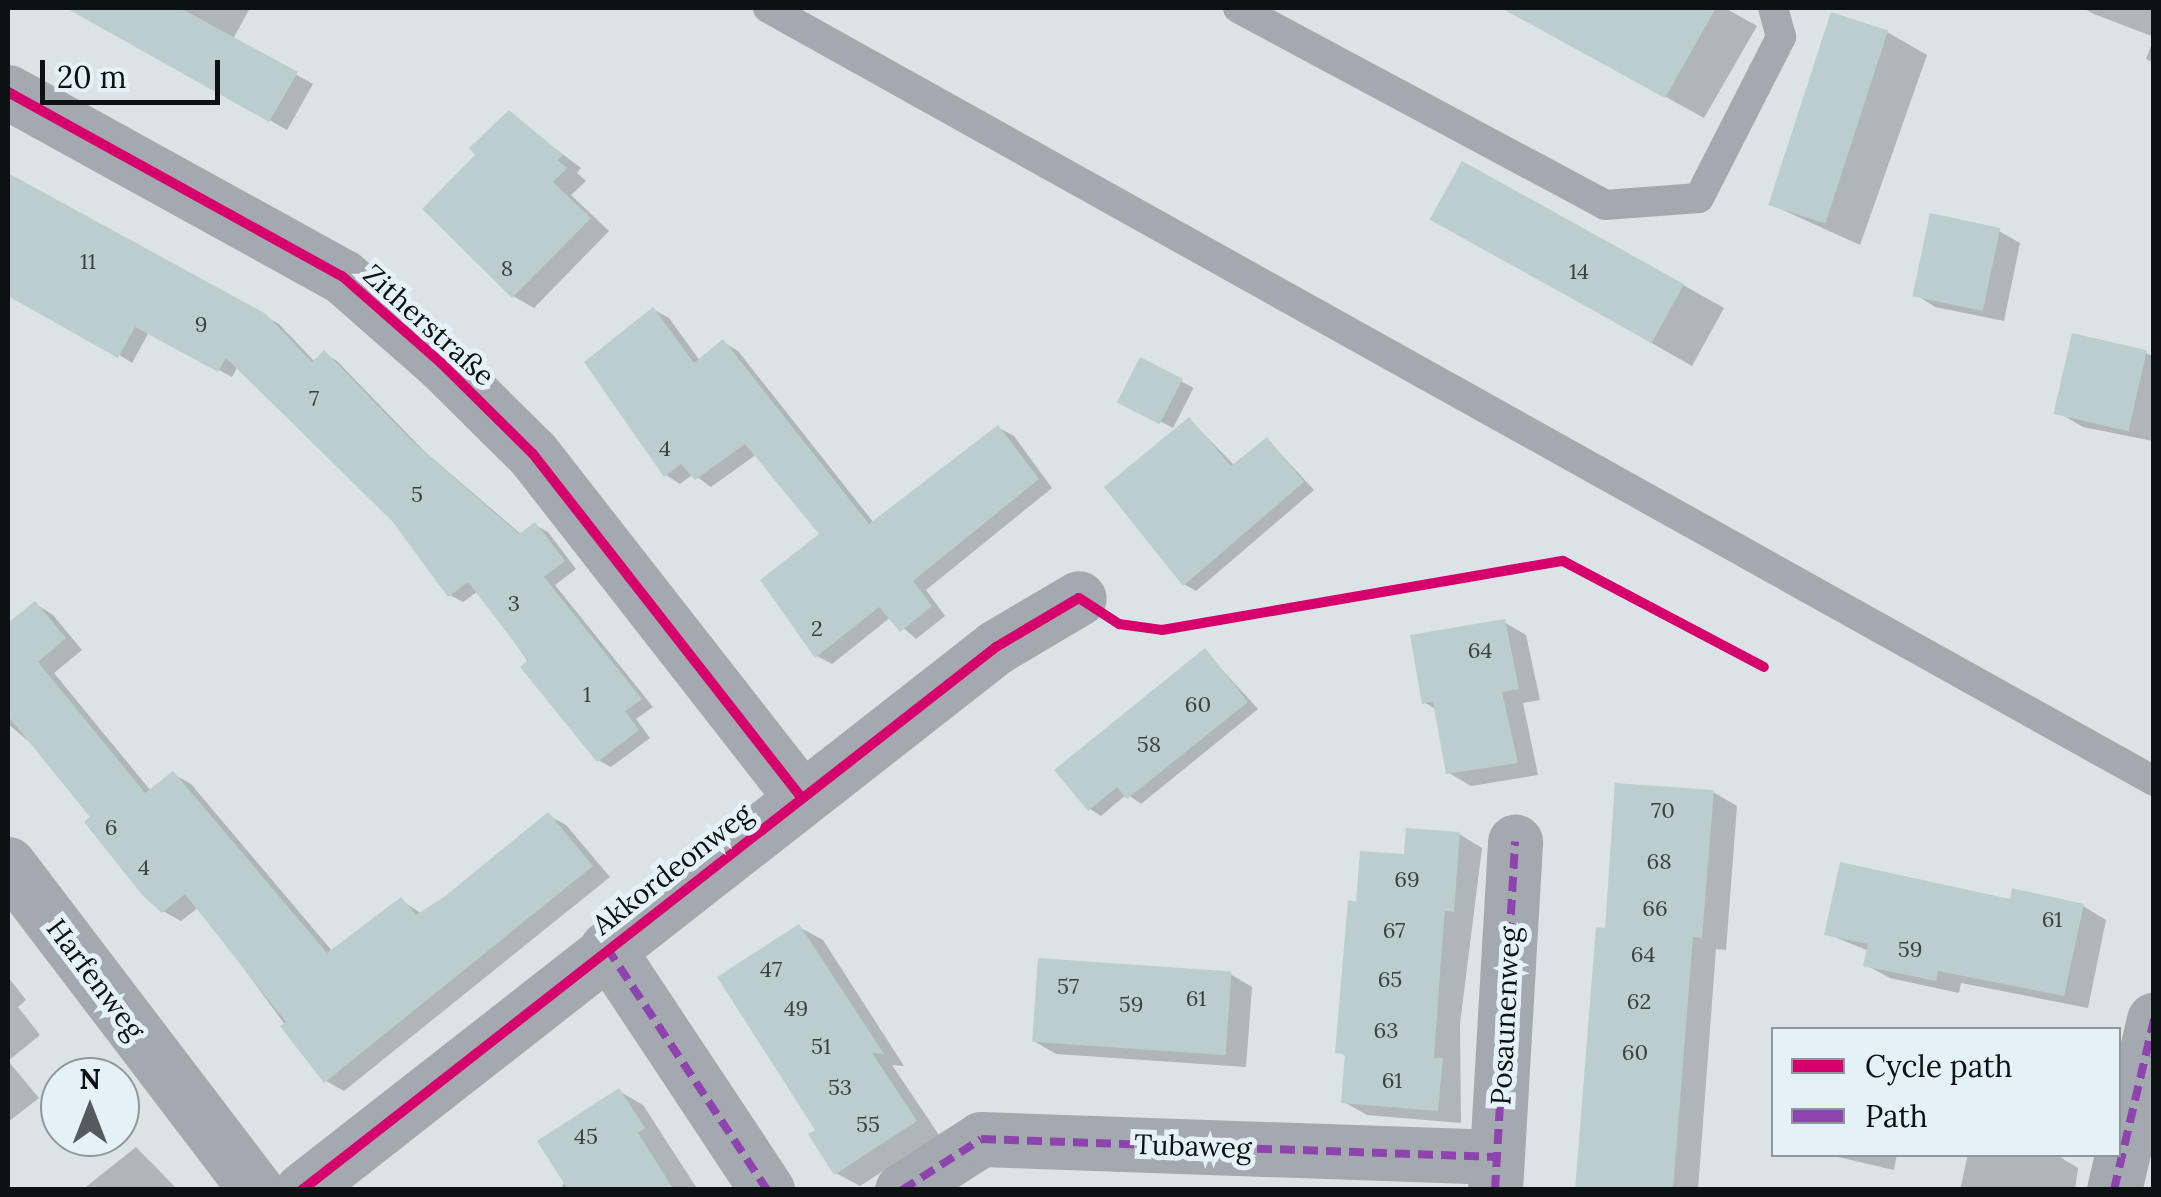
<!DOCTYPE html>
<html>
<head>
<meta charset="utf-8">
<style>
	body { margin:0 }
	#map { position:relative; width:2161px; height:1197px; overflow:hidden; background:#dbe3e6; font-family:Lora,serif }
	div>[style] { position:absolute }
	.shadow>* { inset:0; background:#0003; transform-origin:0 0 }
	.building>* { inset:0; background:#bccdcf; transform-origin:0 0 }
	.service>* { height:30px; margin:-15px; padding:0 15px; transform-origin:15px; border-radius:15px; background:#a4a9af }
	.minor>* { height:55px; margin:-27.5px; padding:0 27.5px; transform-origin:27.5px; border-radius:27.5px; background:#a4a9af }
	.quiet>* { height:8px; margin-top:-4px; transform-origin:0; background:repeating-linear-gradient(90deg,#8e44ad 0 15px,transparent 0 23px) }
	.cycleway>* { height:10px; margin:-5px; padding:0 5px; transform-origin:5px; border-radius:5px; background:#d6006c }
	span { translate:-50% -50%; white-space:nowrap; text-align:center; line-height:1.15; -webkit-text-stroke:10px #e4f2f8; paint-order:stroke }
	.number-label { font-size:22px; color:#394143 }
	.number-label span { -webkit-text-stroke-width:0 }
	.street-label { font-size:28px; color:#0c1113 }
	.frame { position:absolute; inset:0; border:10px solid #0c1113; pointer-events:none }
	.legend { position:absolute; left:1771px; top:1027px; width:350px; height:130px; box-sizing:border-box; background:#e4f2f8; border:2px solid #8e989c; margin:0; padding:12px 18px; list-style:none; font-size:30px; color:#0c1113 }
	.legend li { display:flex; align-items:center; gap:20px; height:50px }
	.legend b { width:50px; border:2px solid #8e989c }
	.north { position:absolute; left:40px; top:1057px; width:100px; height:100px; box-sizing:border-box; background:#e4f2f8; border:2px solid #8e989c; border-radius:50%; rotate:0deg; font-size:28px; font-weight:700; line-height:40px; text-align:center; color:#0c1113 }
	.north::after { content:''; display:block; margin:auto; width:35px; height:45px; background:#545a5d; clip-path:polygon(50% 0,100% 100%,50% 72%,0 100%) }
	.scale { position:absolute; left:40px; top:60px; width:180px; height:45px; box-sizing:border-box; border:5px solid #0c1113; border-top:0; padding-left:12px; font-size:30px; line-height:35px; white-space:nowrap; color:#0c1113; -webkit-text-stroke:8px #e4f2f8; paint-order:stroke }
</style>
</head>
<body>
<div id="map">
	<div class="shadow">
		<div style="clip-path:polygon(131px 8px,250px 8px,233px 39px,313px 84px,287px 130px,116px 33px)"></div>
		<div style="clip-path:polygon(1506px 8px,1725px 8px,1757px 26px,1704px 118px)"></div>
		<div style="clip-path:polygon(2083px 8px,2154px 8px,2154px 37px,2094px 14px)"></div>
		<div style="clip-path:polygon(1887px 32px,1927px 55px,1860px 245px,1770px 204px)"></div>
		<div style="clip-path:polygon(2154px 38px,2154px 63px,2146px 59px)"></div>
		<div style="clip-path:polygon(509px 114px,581px 168px,577px 173px,586px 181px,571px 195px,609px 231px,534px 308px,513px 296px)"></div>
		<div style="clip-path:polygon(8px 174px,279px 324px,315px 362px,324px 353px,337px 361px,424px 451px,522px 535px,535px 525px,548px 532px,576px 569px,555px 585px,653px 707px,636px 719px,650px 738px,611px 767px,598px 760px,478px 591px,463px 602px,450px 595px,394px 519px,238px 366px,232px 377px,149px 332px,132px 363px,8px 284px)"></div>
		<div style="clip-path:polygon(1432px 218px,1683px 285px,1724px 308px,1692px 366px)"></div>
		<div style="clip-path:polygon(1999px 231px,2020px 243px,2004px 321px,1935px 307px,1915px 294px)"></div>
		<div style="clip-path:polygon(654px 310px,669px 318px,700px 361px,723px 342px,738px 351px,874px 523px,999px 428px,1014px 436px,1052px 488px,926px 590px,945px 616px,916px 639px,891px 617px,832px 664px,817px 656px,823px 535px,757px 454px,711px 487px,693px 474px,680px 484px,666px 475px)"></div>
		<div style="clip-path:polygon(2146px 353px,2154px 357px,2153px 441px,2083px 427px,2059px 413px)"></div>
		<div style="left:1141px;top:361px;width:59px;height:45px;rotate:27deg"></div>
		<div style="clip-path:polygon(1190px 420px,1235px 466px,1268px 440px,1314px 490px,1196px 591px,1184px 584px)"></div>
		<div style="clip-path:polygon(36px 604px,53px 615px,82px 650px,54px 673px,151px 791px,173px 774px,191px 784px,333px 952px,401px 900px,422px 914px,445px 899px,548px 815px,566px 825px,610px 877px,344px 1091px,326px 1081px,199px 907px,181px 921px,163px 911px,38px 749px,8px 724px,8px 627px)"></div>
		<div style="clip-path:polygon(1504px 622px,1526px 635px,1540px 700px,1523px 703px,1538px 775px,1471px 786px,1449px 773px,1437px 710px,1424px 702px)"></div>
		<div style="clip-path:polygon(1205px 651px,1258px 709px,1141px 804px,1127px 794px,1101px 816px,1090px 809px)"></div>
		<div style="clip-path:polygon(1713px 792px,1737px 806px,1726px 950px,1716px 949px,1698px 1190px,1578px 1190px,1607px 930px)"></div>
		<div style="clip-path:polygon(1459px 834px,1482px 848px,1460px 1024px,1461px 1123px,1367px 1115px,1344px 1102px,1347px 1057px,1338px 1051px,1359px 904px)"></div>
		<div style="clip-path:polygon(2012px 902px,2083px 906px,2106px 920px,2088px 1008px,1961px 983px,1959px 993px,1890px 978px,1866px 965px,1869px 951px,1827px 934px)"></div>
		<div style="clip-path:polygon(799px 927px,823px 940px,904px 1066px,892px 1065px,939px 1135px,860px 1186px,836px 1173px,819px 1131px)"></div>
		<div style="clip-path:polygon(1230px 974px,1252px 987px,1246px 1067px,1056px 1054px,1034px 1041px)"></div>
		<div style="clip-path:polygon(8px 977px,26px 1000px,18px 1007px,40px 1035px,8px 1061px)"></div>
		<div style="clip-path:polygon(8px 1061px,39px 1098px,8px 1122px)"></div>
		<div style="clip-path:polygon(619px 1091px,643px 1105px,698px 1190px,560px 1190px)"></div>
		<div style="clip-path:polygon(136px 1147px,178px 1190px,82px 1190px)"></div>
		<div style="clip-path:polygon(1825px 1154px,1897px 1154px,1894px 1170px)"></div>
		<div style="clip-path:polygon(1968px 1154px,2055px 1154px,2078px 1168px,2075px 1190px,1960px 1190px)"></div>
	</div>
	<div class="building">
		<div style="clip-path:polygon(66px 8px,180px 8px,298px 72px,269px 122px)"></div>
		<div style="clip-path:polygon(1501px 8px,1716px 8px,1665px 98px)"></div>
		<div style="left:1831px;top:12px;width:60px;height:203px;rotate:18deg"></div>
		<div style="clip-path:polygon(509px 110px,563px 155px,558px 160px,567px 168px,553px 182px,591px 218px,512px 298px,422px 209px,475px 155px,469px 148px)"></div>
		<div style="left:1462px;top:161px;width:254px;height:67px;rotate:29deg"></div>
		<div style="clip-path:polygon(8px 173px,266px 314px,312px 362px,324px 350px,412px 441px,519px 534px,535px 522px,565px 561px,544px 577px,642px 699px,625px 711px,639px 730px,597px 762px,520px 667px,528px 660px,468px 582px,448px 597px,392px 521px,226px 358px,218px 372px,135px 327px,118px 358px,8px 296px)"></div>
		<div style="left:1930px;top:213px;width:72px;height:85px;rotate:12deg"></div>
		<div style="clip-path:polygon(653px 307px,694px 363px,723px 339px,869px 524px,998px 425px,1039px 479px,913px 581px,932px 606px,900px 632px,879px 607px,815px 658px,760px 580px,819px 534px,745px 444px,695px 480px,681px 464px,664px 477px,584px 362px)"></div>
		<div style="left:2072px;top:333px;width:77px;height:83px;rotate:13deg"></div>
		<div style="left:1140px;top:357px;width:48px;height:51px;rotate:27deg"></div>
		<div style="clip-path:polygon(1189px 417px,1231px 466px,1267px 437px,1304px 482px,1183px 586px,1104px 487px)"></div>
		<div style="clip-path:polygon(35px 601px,66px 638px,38px 662px,145px 793px,173px 771px,327px 953px,401px 897px,416px 915px,444px 897px,548px 812px,593px 866px,324px 1083px,280px 1026px,286px 1022px,185px 894px,162px 913px,143px 896px,84px 822px,90px 817px,8px 716px,8px 623px)"></div>
		<div style="clip-path:polygon(1505px 619px,1519px 689px,1502px 692px,1518px 763px,1446px 774px,1433px 702px,1422px 704px,1410px 635px)"></div>
		<div style="clip-path:polygon(1205px 648px,1248px 702px,1127px 799px,1117px 787px,1088px 811px,1054px 770px)"></div>
		<div style="clip-path:polygon(1615px 783px,1714px 790px,1702px 938px,1693px 937px,1673px 1190px,1575px 1190px,1596px 927px,1605px 928px)"></div>
		<div style="clip-path:polygon(1406px 828px,1460px 832px,1454px 912px,1445px 911px,1441px 959px,1434px 1058px,1443px 1058px,1438px 1111px,1341px 1103px,1345px 1054px,1335px 1053px,1348px 900px,1356px 902px,1360px 851px,1404px 854px)"></div>
		<div style="clip-path:polygon(1840px 862px,2010px 899px,2012px 888px,2084px 904px,2064px 996px,1938px 971px,1936px 981px,1863px 966px,1868px 944px,1824px 935px)"></div>
		<div style="clip-path:polygon(799px 924px,884px 1054px,872px 1053px,917px 1121px,834px 1175px,808px 1134px,815px 1130px,717px 977px)"></div>
		<div style="left:1038px;top:958px;width:194px;height:84px;rotate:4deg"></div>
		<div style="clip-path:polygon(619px 1088px,645px 1128px,638px 1133px,674px 1190px,568px 1190px,537px 1141px)"></div>
	</div>
	<div class="service">
		<div style="left:768px;top:8px;width:1587px;rotate:29.15deg"></div>
		<div style="left:1238px;top:8px;width:417px;rotate:28.2deg"></div>
		<div style="left:1605px;top:205px;width:94px;rotate:-4.3deg"></div>
		<div style="left:1699px;top:198px;width:181px;rotate:-63deg"></div>
		<div style="left:1781px;top:37px;width:30px;rotate:-105deg"></div>
	</div>
	<div class="minor">
		<div style="left:8px;top:92px;width:381px;rotate:28.9deg"></div>
		<div style="left:342px;top:276px;width:133px;rotate:41.3deg"></div>
		<div style="left:442px;top:364px;width:128px;rotate:44.7deg"></div>
		<div style="left:533px;top:454px;width:435px;rotate:52deg"></div>
		<div style="left:8px;top:864px;width:410px;rotate:52.7deg"></div>
		<div style="left:607px;top:948px;width:290px;rotate:56.5deg"></div>
		<div style="left:302px;top:1190px;width:881px;rotate:-38.04deg"></div>
		<div style="left:996px;top:647px;width:96px;rotate:-30.6deg"></div>
		<div style="left:902px;top:1190px;width:94px;rotate:-32.8deg"></div>
		<div style="left:981px;top:1139px;width:516px;rotate:2deg"></div>
		<div style="left:1495px;top:1190px;width:349px;rotate:-86.7deg"></div>
		<div style="left:2114px;top:1190px;width:175px;rotate:-76.8deg"></div>
	</div>
	<div class="quiet">
		<div style="left:607px;top:948px;width:290px;rotate:56.5deg"></div>
		<div style="left:902px;top:1190px;width:94px;rotate:-32.8deg"></div>
		<div style="left:981px;top:1139px;width:516px;rotate:2deg"></div>
		<div style="left:1495px;top:1190px;width:349px;rotate:-86.7deg"></div>
		<div style="left:2114px;top:1190px;width:175px;rotate:-76.8deg"></div>
	</div>
	<div class="cycleway">
		<div style="left:8px;top:92px;width:381px;rotate:28.9deg"></div>
		<div style="left:342px;top:276px;width:133px;rotate:41.3deg"></div>
		<div style="left:442px;top:364px;width:128px;rotate:44.7deg"></div>
		<div style="left:533px;top:454px;width:435px;rotate:52deg"></div>
		<div style="left:302px;top:1190px;width:881px;rotate:-38.04deg"></div>
		<div style="left:996px;top:647px;width:96px;rotate:-30.6deg"></div>
		<div style="left:1079px;top:598px;width:48px;rotate:33deg"></div>
		<div style="left:1119px;top:624px;width:43px;rotate:7.9deg"></div>
		<div style="left:1162px;top:630px;width:407px;rotate:-9.8deg"></div>
		<div style="left:1563px;top:561px;width:227px;rotate:27.8deg"></div>
	</div>
	<div class="number-label">
		<span style="left:88px;top:262px">11</span>
		<span style="left:507px;top:269px">8</span>
		<span style="left:1579px;top:272px">14</span>
		<span style="left:201px;top:325px">9</span>
		<span style="left:314px;top:399px">7</span>
		<span style="left:665px;top:449px">4</span>
		<span style="left:417px;top:495px">5</span>
		<span style="left:514px;top:604px">3</span>
		<span style="left:817px;top:629px">2</span>
		<span style="left:1480px;top:651px">64</span>
		<span style="left:587px;top:695px">1</span>
		<span style="left:1198px;top:705px">60</span>
		<span style="left:1149px;top:745px">58</span>
		<span style="left:1663px;top:811px">70</span>
		<span style="left:111px;top:828px">6</span>
		<span style="left:1659px;top:862px">68</span>
		<span style="left:144px;top:868px">4</span>
		<span style="left:1407px;top:880px">69</span>
		<span style="left:1655px;top:909px">66</span>
		<span style="left:2052px;top:920px">61</span>
		<span style="left:1394px;top:931px">67</span>
		<span style="left:1910px;top:950px">59</span>
		<span style="left:1643px;top:955px">64</span>
		<span style="left:771px;top:970px">47</span>
		<span style="left:1390px;top:980px">65</span>
		<span style="left:1068px;top:987px">57</span>
		<span style="left:1196px;top:999px">61</span>
		<span style="left:1639px;top:1002px">62</span>
		<span style="left:1131px;top:1005px">59</span>
		<span style="left:796px;top:1009px">49</span>
		<span style="left:1386px;top:1031px">63</span>
		<span style="left:821px;top:1047px">51</span>
		<span style="left:1635px;top:1053px">60</span>
		<span style="left:1392px;top:1081px">61</span>
		<span style="left:840px;top:1088px">53</span>
		<span style="left:868px;top:1125px">55</span>
		<span style="left:586px;top:1137px">45</span>
	</div>
	<div class="street-label">
		<span style="left:429px;top:325px;rotate:42deg">Zitherstraße</span>
		<span style="left:672px;top:869px;rotate:-38deg">Akkordeonweg</span>
		<span style="left:96px;top:979px;rotate:53deg">Harfenweg</span>
		<span style="left:1505px;top:1016px;rotate:-87deg">Posaunenweg</span>
		<span style="left:1193px;top:1146px;rotate:2deg">Tubaweg</span>
	</div>
	<div class="frame"></div>
	<ul class="legend">
	<li><b style="height:12px;background:#d6006c"></b>Cycle path</li>
	<li><b style="height:12px;background:#8e44ad"></b>Path</li>
	</ul>
	<div class="north">N</div>
	<div class="scale">20 m</div>
</div>
</body>
</html>
